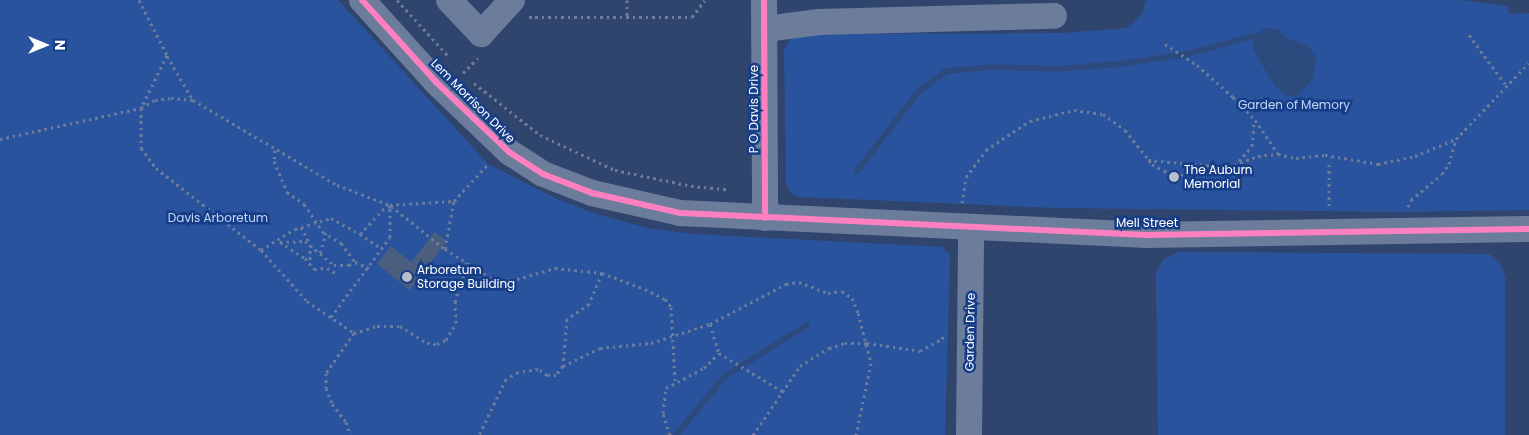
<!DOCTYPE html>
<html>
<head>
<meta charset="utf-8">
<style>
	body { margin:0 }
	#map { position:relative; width:1529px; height:435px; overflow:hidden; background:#30456d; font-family:Poppins,sans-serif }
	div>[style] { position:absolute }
	.green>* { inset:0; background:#2a539e }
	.water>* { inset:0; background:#2d4a7f }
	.stream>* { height:6px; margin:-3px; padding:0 3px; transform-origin:3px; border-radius:3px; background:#2d4a7f }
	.building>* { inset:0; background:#4c5e7e }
	.path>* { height:3px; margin-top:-1.5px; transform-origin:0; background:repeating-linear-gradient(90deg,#6c7c9b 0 2.5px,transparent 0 6.5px) }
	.minor>* { height:26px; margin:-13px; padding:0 13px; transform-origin:13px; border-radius:13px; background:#6c7c9b }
	.cycleway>* { height:6px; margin:-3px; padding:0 3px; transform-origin:3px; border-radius:3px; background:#ff80c0 }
	.dots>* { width:14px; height:14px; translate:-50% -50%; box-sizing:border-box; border:2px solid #163d87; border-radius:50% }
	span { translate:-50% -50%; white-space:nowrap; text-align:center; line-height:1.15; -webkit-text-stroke:5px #163d87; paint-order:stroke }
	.street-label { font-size:12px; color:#fff }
	.park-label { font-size:12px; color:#c2d6fa }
	.poi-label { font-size:12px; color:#fff }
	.left { translate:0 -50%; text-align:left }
	.north { position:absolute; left:20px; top:20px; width:50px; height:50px; -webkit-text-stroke:4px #163d87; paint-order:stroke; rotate:90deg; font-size:14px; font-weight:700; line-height:20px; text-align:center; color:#fff }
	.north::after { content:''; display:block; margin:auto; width:18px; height:22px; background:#fff; clip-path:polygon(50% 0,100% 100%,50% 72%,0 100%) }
</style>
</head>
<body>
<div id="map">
	<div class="green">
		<div style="clip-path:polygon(0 0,338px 0,488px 164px,555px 198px,596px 214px,648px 228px,693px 234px,943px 247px,950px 256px,945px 435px,0 435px)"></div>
		<div style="clip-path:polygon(1146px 0,1461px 0,1507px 6px,1509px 14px,1529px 13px,1529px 210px,1400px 212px,1058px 208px,799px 197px,791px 193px,786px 184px,784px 49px,791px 39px,803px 34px,1062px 33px,1127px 28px,1142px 14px)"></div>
		<div style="clip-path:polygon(1178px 252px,1489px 254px,1500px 263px,1505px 277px,1505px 435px,1158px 435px,1156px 273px,1163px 260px)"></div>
	</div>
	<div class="water">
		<div style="clip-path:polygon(1265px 28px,1277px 29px,1287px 38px,1308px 46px,1316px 57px,1313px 79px,1296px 97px,1286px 96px,1275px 86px,1253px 50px,1254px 36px)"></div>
	</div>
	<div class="stream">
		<div style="left:857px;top:171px;width:101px;rotate:-52.2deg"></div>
		<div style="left:919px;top:91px;width:34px;rotate:-36deg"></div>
		<div style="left:947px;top:71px;width:46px;rotate:-5deg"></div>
		<div style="left:993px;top:67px;width:66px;rotate:1.7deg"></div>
		<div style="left:1059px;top:69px;width:60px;rotate:-4.8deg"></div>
		<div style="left:1119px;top:64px;width:69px;rotate:-8.4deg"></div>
		<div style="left:1187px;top:54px;width:69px;rotate:-15deg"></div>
		<div style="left:676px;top:435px;width:77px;rotate:-50.3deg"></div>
		<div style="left:725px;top:376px;width:97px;rotate:-31.9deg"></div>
	</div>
	<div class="building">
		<div style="clip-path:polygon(435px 232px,447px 241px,410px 290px,377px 264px,391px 246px,411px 262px)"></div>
	</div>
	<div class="path">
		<div style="left:139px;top:0;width:62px;rotate:63deg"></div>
		<div style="left:167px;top:55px;width:59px;rotate:116.1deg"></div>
		<div style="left:141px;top:108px;width:40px;rotate:90deg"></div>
		<div style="left:141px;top:148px;width:25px;rotate:53deg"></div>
		<div style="left:156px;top:168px;width:133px;rotate:38deg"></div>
		<div style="left:261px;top:250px;width:69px;rotate:48deg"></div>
		<div style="left:307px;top:301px;width:57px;rotate:34.2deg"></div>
		<div style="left:354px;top:333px;width:49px;rotate:125deg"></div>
		<div style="left:326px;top:373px;width:15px;rotate:90deg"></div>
		<div style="left:326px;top:388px;width:17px;rotate:69deg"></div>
		<div style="left:332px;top:404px;width:23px;rotate:52deg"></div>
		<div style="left:346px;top:422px;width:14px;rotate:73deg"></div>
		<div style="left:397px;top:0;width:77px;rotate:47.6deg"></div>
		<div style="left:627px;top:0;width:17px;rotate:90deg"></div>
		<div style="left:529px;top:17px;width:163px"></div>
		<div style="left:692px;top:17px;width:21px;rotate:-53deg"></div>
		<div style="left:1469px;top:35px;width:62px;rotate:53.5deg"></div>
		<div style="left:1165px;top:44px;width:38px;rotate:33deg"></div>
		<div style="left:1197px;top:65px;width:48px;rotate:41.6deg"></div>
		<div style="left:1233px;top:97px;width:32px;rotate:46deg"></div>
		<div style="left:1255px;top:120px;width:41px;rotate:55.9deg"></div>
		<div style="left:167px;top:56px;width:51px;rotate:59.4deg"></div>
		<div style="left:463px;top:73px;width:21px;rotate:-45deg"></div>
		<div style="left:474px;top:83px;width:84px;rotate:38.2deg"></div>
		<div style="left:540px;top:135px;width:83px;rotate:25deg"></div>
		<div style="left:615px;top:170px;width:78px;rotate:11.9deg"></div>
		<div style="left:691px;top:186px;width:36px;rotate:5deg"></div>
		<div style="left:0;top:139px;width:144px;rotate:-12.4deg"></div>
		<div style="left:141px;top:108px;width:16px;rotate:-30deg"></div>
		<div style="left:155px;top:100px;width:16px;rotate:-7deg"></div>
		<div style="left:171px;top:98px;width:22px;rotate:5deg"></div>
		<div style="left:193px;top:100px;width:167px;rotate:30.6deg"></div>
		<div style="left:337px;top:185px;width:57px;rotate:20.7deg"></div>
		<div style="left:390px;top:205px;width:64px;rotate:-3.6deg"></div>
		<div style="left:454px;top:201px;width:50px;rotate:-47.4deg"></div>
		<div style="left:275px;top:150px;width:11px;rotate:95deg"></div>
		<div style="left:274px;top:161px;width:34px;rotate:67deg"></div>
		<div style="left:287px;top:192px;width:21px;rotate:35deg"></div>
		<div style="left:304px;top:204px;width:34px;rotate:56deg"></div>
		<div style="left:323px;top:232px;width:21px;rotate:31deg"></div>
		<div style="left:341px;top:243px;width:24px;rotate:54deg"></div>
		<div style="left:355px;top:262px;width:15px;rotate:23deg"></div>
		<div style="left:1148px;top:160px;width:80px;rotate:5deg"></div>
		<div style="left:1228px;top:167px;width:32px;rotate:-20deg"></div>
		<div style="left:1258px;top:156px;width:20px;rotate:-6deg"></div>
		<div style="left:1278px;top:154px;width:18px;rotate:13deg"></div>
		<div style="left:1296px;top:158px;width:29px;rotate:-6deg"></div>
		<div style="left:1325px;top:155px;width:54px;rotate:9.6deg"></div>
		<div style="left:1378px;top:164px;width:38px;rotate:-12deg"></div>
		<div style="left:1415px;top:156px;width:44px;rotate:-22.5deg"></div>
		<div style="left:1239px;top:161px;width:20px;rotate:-49deg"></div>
		<div style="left:1252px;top:146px;width:25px;rotate:-85deg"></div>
		<div style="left:1329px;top:164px;width:45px;rotate:90deg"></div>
		<div style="left:962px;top:203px;width:26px;rotate:-81deg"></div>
		<div style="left:966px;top:177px;width:34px;rotate:-53deg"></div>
		<div style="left:986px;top:150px;width:53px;rotate:-33.4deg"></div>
		<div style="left:1030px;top:121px;width:45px;rotate:-14deg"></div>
		<div style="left:1074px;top:110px;width:29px;rotate:8deg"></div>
		<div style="left:1103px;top:114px;width:27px;rotate:36deg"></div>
		<div style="left:1125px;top:130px;width:43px;rotate:51.5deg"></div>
		<div style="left:1152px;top:164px;width:14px;rotate:30deg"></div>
		<div style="left:1164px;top:171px;width:16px;rotate:14deg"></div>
		<div style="left:1180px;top:175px;width:10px;rotate:-11deg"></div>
		<div style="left:1190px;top:173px;width:19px;rotate:-32deg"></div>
		<div style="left:391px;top:206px;width:69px;rotate:38.5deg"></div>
		<div style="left:445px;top:249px;width:58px;rotate:32.3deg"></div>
		<div style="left:494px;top:280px;width:23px;rotate:-2deg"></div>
		<div style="left:517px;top:279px;width:40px;rotate:-16deg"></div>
		<div style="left:555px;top:268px;width:47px;rotate:6.1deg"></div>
		<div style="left:602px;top:273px;width:34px;rotate:113deg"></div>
		<div style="left:589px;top:304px;width:27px;rotate:146deg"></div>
		<div style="left:567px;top:319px;width:47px;rotate:94.9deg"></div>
		<div style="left:563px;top:366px;width:11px;rotate:128deg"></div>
		<div style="left:556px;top:375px;width:9px;rotate:180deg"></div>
		<div style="left:547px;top:375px;width:11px;rotate:-146deg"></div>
		<div style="left:538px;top:369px;width:20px;rotate:171deg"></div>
		<div style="left:518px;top:372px;width:14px;rotate:150deg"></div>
		<div style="left:506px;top:379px;width:62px;rotate:115.7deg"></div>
		<div style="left:1408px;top:207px;width:8px;rotate:-67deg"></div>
		<div style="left:1411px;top:200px;width:40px;rotate:-40deg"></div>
		<div style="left:1442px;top:174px;width:12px;rotate:-55deg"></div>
		<div style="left:1449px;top:164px;width:26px;rotate:-74deg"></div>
		<div style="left:1456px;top:139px;width:105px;rotate:-46.2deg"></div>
		<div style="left:301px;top:227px;width:19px;rotate:62deg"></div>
		<div style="left:310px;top:244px;width:21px;rotate:90deg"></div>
		<div style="left:360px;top:234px;width:27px;rotate:34deg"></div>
		<div style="left:280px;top:242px;width:25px;rotate:-2deg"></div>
		<div style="left:305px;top:241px;width:38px;rotate:40deg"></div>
		<div style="left:334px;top:265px;width:15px"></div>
		<div style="left:349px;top:265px;width:7px;rotate:-27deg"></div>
		<div style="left:280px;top:242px;width:30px;rotate:33deg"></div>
		<div style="left:305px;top:258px;width:14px;rotate:51deg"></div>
		<div style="left:314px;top:269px;width:13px;rotate:-4deg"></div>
		<div style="left:327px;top:268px;width:13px;rotate:29deg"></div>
		<div style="left:445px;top:249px;width:49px;rotate:-79.4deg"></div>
		<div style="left:261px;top:250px;width:40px;rotate:-32deg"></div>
		<div style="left:295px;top:229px;width:38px;rotate:-17deg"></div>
		<div style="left:331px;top:218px;width:33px;rotate:29deg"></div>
		<div style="left:360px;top:234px;width:33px;rotate:-47deg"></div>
		<div style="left:382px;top:210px;width:9px;rotate:-27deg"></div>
		<div style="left:320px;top:253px;width:21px;rotate:-73deg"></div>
		<div style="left:602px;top:273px;width:46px;rotate:20.4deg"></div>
		<div style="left:645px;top:289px;width:22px;rotate:27deg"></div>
		<div style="left:665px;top:299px;width:10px;rotate:53deg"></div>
		<div style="left:671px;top:307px;width:74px;rotate:86.9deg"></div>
		<div style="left:331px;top:317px;width:99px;rotate:-53.6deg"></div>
		<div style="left:390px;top:237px;width:31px;rotate:-90deg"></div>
		<div style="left:710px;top:324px;width:30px;rotate:73deg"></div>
		<div style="left:354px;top:333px;width:24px;rotate:-17deg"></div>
		<div style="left:377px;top:326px;width:23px"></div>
		<div style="left:400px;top:326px;width:32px;rotate:32deg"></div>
		<div style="left:427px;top:343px;width:10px;rotate:6deg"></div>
		<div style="left:437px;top:344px;width:10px;rotate:-24deg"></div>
		<div style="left:446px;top:340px;width:20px;rotate:-60deg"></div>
		<div style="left:456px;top:323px;width:21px;rotate:-93deg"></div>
		<div style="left:455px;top:302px;width:43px;rotate:-73.7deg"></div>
		<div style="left:563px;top:366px;width:41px;rotate:-25.9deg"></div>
		<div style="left:600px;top:348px;width:51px;rotate:-5.6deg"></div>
		<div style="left:651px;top:343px;width:62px;rotate:-17.9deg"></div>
		<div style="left:710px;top:324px;width:86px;rotate:-27.8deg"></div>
		<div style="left:786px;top:284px;width:13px;rotate:-9deg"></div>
		<div style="left:799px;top:282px;width:31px;rotate:21deg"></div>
		<div style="left:828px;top:293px;width:14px;rotate:-8deg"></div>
		<div style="left:842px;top:291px;width:12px;rotate:35deg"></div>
		<div style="left:852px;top:298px;width:16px;rotate:68deg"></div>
		<div style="left:858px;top:313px;width:52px;rotate:75.4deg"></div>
		<div style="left:871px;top:363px;width:74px;rotate:101.8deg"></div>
		<div style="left:670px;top:435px;width:23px;rotate:-108deg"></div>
		<div style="left:663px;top:413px;width:25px;rotate:-83deg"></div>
		<div style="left:666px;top:388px;width:43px;rotate:-27.8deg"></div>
		<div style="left:704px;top:368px;width:21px;rotate:-45deg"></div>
		<div style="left:719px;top:353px;width:74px;rotate:31.1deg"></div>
		<div style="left:753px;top:435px;width:83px;rotate:-55.7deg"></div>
		<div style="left:800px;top:366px;width:34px;rotate:-32deg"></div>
		<div style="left:829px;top:348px;width:17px;rotate:-17deg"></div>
		<div style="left:845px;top:343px;width:22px"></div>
		<div style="left:867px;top:343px;width:54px;rotate:8.6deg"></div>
		<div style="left:920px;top:351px;width:25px;rotate:-29deg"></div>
		<div style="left:942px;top:339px;width:7px;rotate:-63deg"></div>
	</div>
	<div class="minor">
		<div style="left:362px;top:0;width:110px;rotate:47.9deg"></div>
		<div style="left:436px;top:82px;width:101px;rotate:43.8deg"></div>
		<div style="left:509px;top:152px;width:40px;rotate:32.9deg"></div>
		<div style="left:543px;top:174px;width:53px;rotate:21.2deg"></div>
		<div style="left:592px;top:193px;width:90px;rotate:12.8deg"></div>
		<div style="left:680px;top:213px;width:467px;rotate:2.7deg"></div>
		<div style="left:1146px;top:235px;width:383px;rotate:-0.9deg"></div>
		<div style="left:449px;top:0;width:47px;rotate:46.7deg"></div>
		<div style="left:481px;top:34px;width:46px;rotate:-47.6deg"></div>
		<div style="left:764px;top:0;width:218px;rotate:89.7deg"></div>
		<div style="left:765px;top:29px;width:55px;rotate:-7.3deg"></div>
		<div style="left:820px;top:22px;width:234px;rotate:-1.5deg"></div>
		<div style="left:969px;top:435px;width:205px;rotate:-89.4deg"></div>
	</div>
	<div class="cycleway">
		<div style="left:362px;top:0;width:110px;rotate:47.9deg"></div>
		<div style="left:436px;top:82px;width:101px;rotate:43.8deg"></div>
		<div style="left:509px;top:152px;width:40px;rotate:32.9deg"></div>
		<div style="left:543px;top:174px;width:53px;rotate:21.2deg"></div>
		<div style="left:592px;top:193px;width:90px;rotate:12.8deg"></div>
		<div style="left:680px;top:213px;width:467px;rotate:2.7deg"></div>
		<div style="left:1146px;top:235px;width:383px;rotate:-0.9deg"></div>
		<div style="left:764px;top:0;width:218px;rotate:89.7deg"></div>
	</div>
	<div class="dots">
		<div style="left:1174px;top:177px;background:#b7becc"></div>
		<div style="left:407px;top:277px;background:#b7becc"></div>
	</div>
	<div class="street-label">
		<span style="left:473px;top:101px;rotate:45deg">Lem Morrison Drive</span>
		<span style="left:754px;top:109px;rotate:-90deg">P O Davis Drive</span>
		<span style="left:1147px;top:223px">Mell Street</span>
		<span style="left:970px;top:332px;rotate:-89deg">Garden Drive</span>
	</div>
	<div class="park-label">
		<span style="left:1294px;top:105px">Garden of Memory</span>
		<span style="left:218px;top:218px">Davis Arboretum</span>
	</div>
	<div class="poi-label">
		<span class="left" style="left:1184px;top:177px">The Auburn<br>Memorial</span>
		<span class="left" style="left:417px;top:277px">Arboretum<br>Storage Building</span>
	</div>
	<div class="north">N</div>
</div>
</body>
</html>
